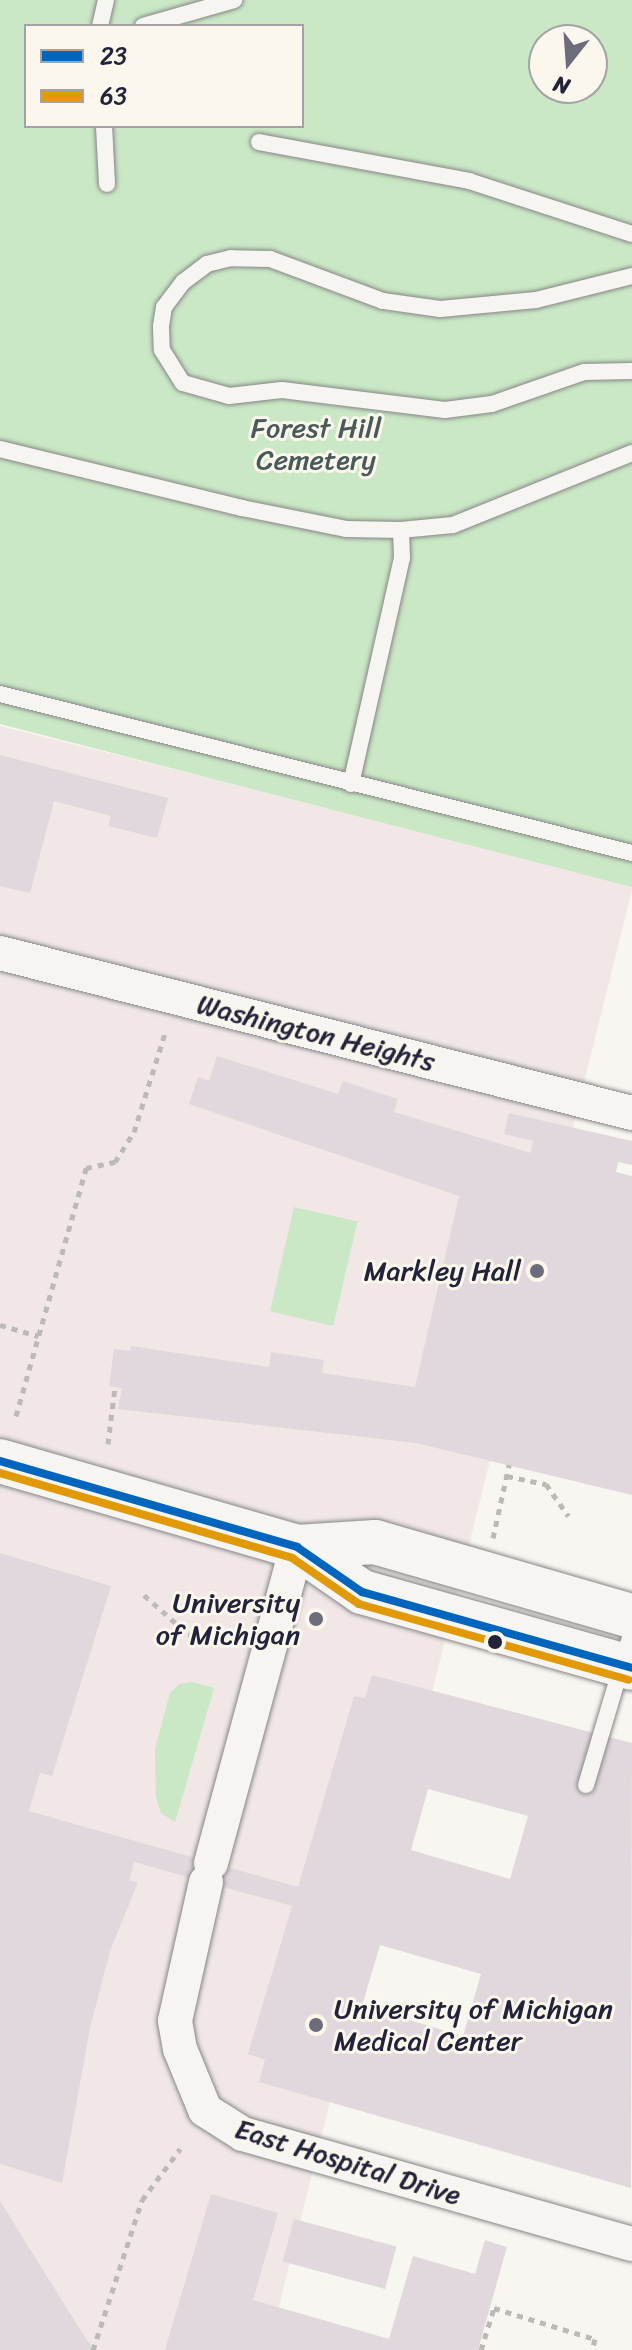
<!DOCTYPE html>
<html>
<head>
<meta charset="utf-8">
<style>
	body { margin:0 }
	#map { position:relative; width:632px; height:2350px; overflow:hidden; background:#f8f6f0; font-family:Sriracha,sans-serif }
	div>[style] { position:absolute }
	.built>* { inset:0; background:#f0e7e6; transform-origin:0 0 }
	.green>* { inset:0; background:#cae8c5; transform-origin:0 0 }
	.building>* { inset:0; background:#e0d8dc; transform-origin:0 0 }
	.path>* { height:5px; margin-top:-2.5px; transform-origin:0; background:repeating-linear-gradient(90deg,#bcbab9 0 6px,transparent 0 12px) }
	.roads { filter:drop-shadow(0 0 2px #878688) drop-shadow(0 0 2px #878688) }
	.lane>* { height:16px; margin:-8px; padding:0 8px; transform-origin:8px; border-radius:8px; background:#f6f5f1 }
	.street>* { height:34px; margin:-17px; padding:0 17px; transform-origin:17px; border-radius:17px; background:#f6f5f1 }
	.secondary>* { height:44px; margin:-22px; padding:0 22px; transform-origin:22px; border-radius:22px; background:#f6f5f1 }
	.bus-1>* { height:8px; margin:-4px; padding:0 4px; transform-origin:4px; border-radius:4px; background:#0065bd }
	.bus-2>* { height:8px; margin:-4px; padding:0 4px; transform-origin:4px; border-radius:4px; background:#e29906 }
	.dots>* { width:22px; height:22px; translate:-50% -50%; box-sizing:border-box; border:4px solid #fbf7ec; border-radius:50% }
	span { translate:-50% -50%; white-space:nowrap; text-align:center; line-height:1.15; -webkit-text-stroke:6px #fbf7ec; paint-order:stroke }
	.park-label { font-size:28px; color:#495a5a }
	.street-label { font-size:28px; color:#22223b }
	.poi-label { font-size:28px; color:#22223b }
	.right { translate:-100% -50%; text-align:right }
	.left { translate:0 -50%; text-align:left }
	.legend { position:absolute; left:24px; top:24px; width:280px; height:104px; box-sizing:border-box; background:#fbf7ec; border:2px solid #a4a2a5; margin:0; padding:10px 14px; list-style:none; font-size:24px; color:#22223b }
	.legend li { display:flex; align-items:center; gap:16px; height:40px }
	.legend b { width:40px; border:2px solid #a4a2a5 }
	.north { position:absolute; left:528px; top:24px; width:80px; height:80px; box-sizing:border-box; background:#fbf7ec; border:2px solid #a4a2a5; border-radius:50%; rotate:197deg; font-size:22px; font-weight:700; line-height:32px; text-align:center; color:#22223b }
	.north::after { content:''; display:block; margin:auto; width:28px; height:36px; background:#6d6c7a; clip-path:polygon(50% 0,100% 100%,50% 72%,0 100%) }
</style>
</head>
<body>
<div id="map">
	<div class="built">
		<div style="left:0;top:726px;width:653px;height:1624px;rotate:14deg"></div>
	</div>
	<div class="green">
		<div style="clip-path:polygon(evenodd,0 0,632px 0,632px 887px,0 724px,0 0,26px 26px,302px 26px,302px 126px,26px 126px,26px 26px,0 0,544px 40px,592px 40px,592px 88px,544px 88px,544px 40px)"></div>
		<div style="left:294px;top:1207px;width:65px;height:107px;rotate:13deg"></div>
		<div style="clip-path:polygon(192px 1682px,214px 1688px,175px 1822px,161px 1813px,156px 1797px,155px 1749px,170px 1693px,179px 1684px)"></div>
	</div>
	<div class="building">
		<div style="clip-path:polygon(0 755px,168px 798px,157px 838px,108px 826px,111px 816px,54px 801px,30px 893px,0 886px)"></div>
		<div style="clip-path:polygon(217px 1056px,338px 1094px,343px 1081px,398px 1099px,394px 1112px,531px 1153px,533px 1141px,504px 1134px,509px 1113px,632px 1141px,632px 1165px,618px 1162px,616px 1172px,632px 1176px,632px 1495px,416px 1443px,118px 1409px,122px 1388px,109px 1386px,114px 1349px,130px 1351px,131px 1346px,269px 1367px,271px 1352px,324px 1360px,322px 1373px,415px 1387px,459px 1196px,189px 1104px,198px 1077px,209px 1081px)"></div>
		<div style="clip-path:polygon(evenodd,0 1553px,111px 1586px,52px 1776px,40px 1773px,29px 1811px,298px 1887px,354px 1696px,365px 1698px,372px 1675px,632px 1743px,631px 2188px,259px 2082px,265px 2060px,248px 2054px,292px 1906px,134px 1862px,129px 1881px,138px 1882px,110px 1951px,90px 2028px,62px 2183px,0 2164px,0 1553px,428px 1789px,528px 1816px,510px 1879px,411px 1850px,428px 1789px,0 1553px,380px 1945px,481px 1974px,463px 2036px,362px 2006px,380px 1945px)"></div>
		<div style="clip-path:polygon(211px 2194px,278px 2213px,253px 2300px,389px 2339px,413px 2256px,475px 2274px,485px 2240px,507px 2247px,478px 2350px,165px 2350px)"></div>
		<div style="clip-path:polygon(0 2201px,86px 2339px,95px 2350px,0 2350px)"></div>
		<div style="left:294px;top:2219px;width:106px;height:44px;rotate:15deg"></div>
	</div>
	<div class="path">
		<div style="left:0;top:1325px;width:40px;rotate:16deg"></div>
		<div style="left:16px;top:1416px;width:258px;rotate:-74.2deg"></div>
		<div style="left:86px;top:1168px;width:30px;rotate:-12deg"></div>
		<div style="left:115px;top:1162px;width:36px;rotate:-58deg"></div>
		<div style="left:134px;top:1132px;width:107px;rotate:-72.6deg"></div>
		<div style="left:108px;top:1444px;width:57px;rotate:-83deg"></div>
		<div style="left:507px;top:1476px;width:40px;rotate:12deg"></div>
		<div style="left:546px;top:1484px;width:39px;rotate:55deg"></div>
		<div style="left:493px;top:1538px;width:75px;rotate:-77.6deg"></div>
		<div style="left:144px;top:1595px;width:59px;rotate:41.6deg"></div>
		<div style="left:188px;top:1634px;width:39px;rotate:15deg"></div>
		<div style="left:226px;top:1644px;width:9px;rotate:-18deg"></div>
		<div style="left:93px;top:2350px;width:158px;rotate:-71.9deg"></div>
		<div style="left:142px;top:2200px;width:64px;rotate:-53.3deg"></div>
		<div style="left:481px;top:2350px;width:44px;rotate:-72.8deg"></div>
		<div style="left:494px;top:2308px;width:106px;rotate:17.1deg"></div>
		<div style="left:595px;top:2339px;width:11px;rotate:105deg"></div>
	</div>
	<div class="roads">
		<div class="lane">
			<div style="left:100px;top:26px;width:27px;rotate:-77deg"></div>
			<div style="left:143px;top:26px;width:95px;rotate:-15.9deg"></div>
			<div style="left:104px;top:126px;width:58px;rotate:87deg"></div>
			<div style="left:259px;top:142px;width:214px;rotate:10.5deg"></div>
			<div style="left:469px;top:181px;width:171px;rotate:18deg"></div>
			<div style="left:632px;top:276px;width:99px;rotate:166deg"></div>
			<div style="left:536px;top:300px;width:96px;rotate:174.6deg"></div>
			<div style="left:440px;top:309px;width:58px;rotate:-172deg"></div>
			<div style="left:383px;top:301px;width:121px;rotate:-159.6deg"></div>
			<div style="left:270px;top:259px;width:39px;rotate:-179deg"></div>
			<div style="left:231px;top:258px;width:25px;rotate:166deg"></div>
			<div style="left:207px;top:264px;width:30px;rotate:143deg"></div>
			<div style="left:183px;top:282px;width:31px;rotate:127deg"></div>
			<div style="left:164px;top:307px;width:20px;rotate:99deg"></div>
			<div style="left:161px;top:327px;width:23px;rotate:88deg"></div>
			<div style="left:162px;top:350px;width:39px;rotate:58deg"></div>
			<div style="left:183px;top:383px;width:48px;rotate:15.8deg"></div>
			<div style="left:229px;top:396px;width:53px;rotate:-6.5deg"></div>
			<div style="left:282px;top:390px;width:164px;rotate:7deg"></div>
			<div style="left:445px;top:410px;width:47px;rotate:-7.3deg"></div>
			<div style="left:492px;top:404px;width:97px;rotate:-19.2deg"></div>
			<div style="left:584px;top:372px;width:48px;rotate:-1.2deg"></div>
			<div style="left:0;top:449px;width:249px;rotate:13.7deg"></div>
			<div style="left:242px;top:508px;width:106px;rotate:11.4deg"></div>
			<div style="left:346px;top:529px;width:55px;rotate:1deg"></div>
			<div style="left:401px;top:530px;width:52px;rotate:-5.5deg"></div>
			<div style="left:453px;top:525px;width:193px;rotate:-21.9deg"></div>
			<div style="left:0;top:694px;width:652px;rotate:14.12deg"></div>
			<div style="left:351px;top:784px;width:232px;rotate:-77.3deg"></div>
			<div style="left:402px;top:558px;width:28px;rotate:-92deg"></div>
			<div style="left:586px;top:1785px;width:161px;rotate:-73.4deg"></div>
		</div>
		<div class="street">
			<div style="left:0;top:953px;width:652px;rotate:14.21deg"></div>
			<div style="left:211px;top:1863px;width:327px;rotate:-74.8deg"></div>
			<div style="left:206px;top:1882px;width:142px;rotate:102.6deg"></div>
			<div style="left:175px;top:2021px;width:28px;rotate:80deg"></div>
			<div style="left:180px;top:2049px;width:66px;rotate:67.7deg"></div>
			<div style="left:205px;top:2110px;width:45px;rotate:32.3deg"></div>
			<div style="left:243px;top:2134px;width:404px;rotate:15.8deg"></div>
		</div>
		<div class="secondary">
			<div style="left:0;top:1461px;width:309px;rotate:16.1deg"></div>
			<div style="left:297px;top:1547px;width:79px;rotate:34.7deg"></div>
			<div style="left:362px;top:1592px;width:280px;rotate:15.7deg"></div>
			<div style="left:297px;top:1547px;width:78px;rotate:-3.7deg"></div>
			<div style="left:375px;top:1542px;width:267px;rotate:16.1deg"></div>
		</div>
	</div>
	<div class="bus-1">
		<div style="left:0;top:1461px;width:309px;rotate:16.1deg"></div>
		<div style="left:297px;top:1547px;width:79px;rotate:34.7deg"></div>
		<div style="left:362px;top:1592px;width:280px;rotate:15.7deg"></div>
	</div>
	<div class="bus-2">
		<div style="left:0;top:1473px;width:304px;rotate:16.2deg"></div>
		<div style="left:292px;top:1558px;width:81px;rotate:34.5deg"></div>
		<div style="left:359px;top:1604px;width:280px;rotate:15.7deg"></div>
	</div>
	<div class="dots">
		<div style="left:537px;top:1271px;background:#6d6c7a"></div>
		<div style="left:316px;top:1619px;background:#6d6c7a"></div>
		<div style="left:495px;top:1642px;background:#22223b"></div>
		<div style="left:316px;top:2025px;background:#6d6c7a"></div>
	</div>
	<div class="park-label">
		<span style="left:316px;top:444px">Forest Hill<br>Cemetery</span>
	</div>
	<div class="street-label">
		<span style="left:316px;top:1033px;rotate:14deg">Washington Heights</span>
		<span style="left:348px;top:2162px;rotate:17deg">East Hospital Drive</span>
	</div>
	<div class="poi-label">
		<span class="right" style="left:521px;top:1271px">Markley Hall</span>
		<span class="right" style="left:300px;top:1619px">University<br>of Michigan</span>
		<span class="left" style="left:334px;top:2025px">University of Michigan<br>Medical Center</span>
	</div>
	<ul class="legend">
	<li><b style="height:10px;background:#0065bd"></b>23</li>
	<li><b style="height:10px;background:#e29906"></b>63</li>
	</ul>
	<div class="north">N</div>
</div>
</body>
</html>
